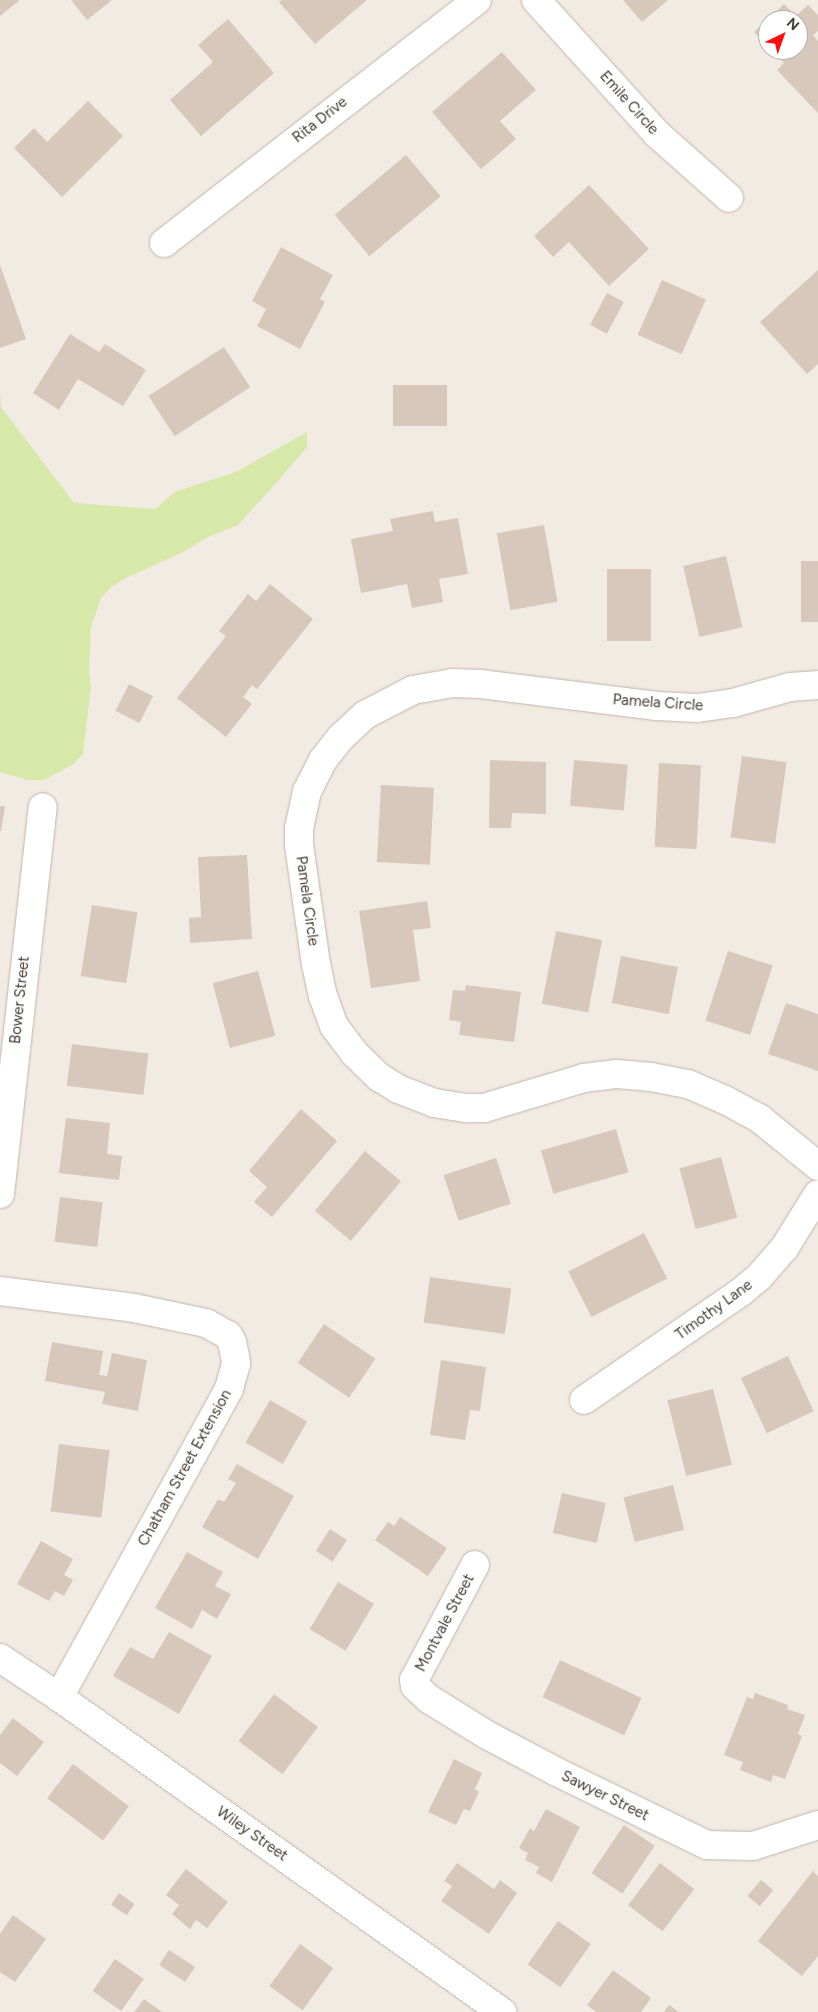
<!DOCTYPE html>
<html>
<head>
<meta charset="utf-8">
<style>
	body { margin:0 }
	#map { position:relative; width:818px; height:2012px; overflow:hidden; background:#f2ebe3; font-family:Figtree,sans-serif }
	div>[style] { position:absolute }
	.green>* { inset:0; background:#d6e9a9 }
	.building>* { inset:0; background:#d7c8bb; transform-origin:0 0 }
	.roads { filter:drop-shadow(0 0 1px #c1b4a8) drop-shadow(0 0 1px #c1b4a8) }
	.minor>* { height:28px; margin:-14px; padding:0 14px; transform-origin:14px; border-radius:14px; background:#fff }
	span { translate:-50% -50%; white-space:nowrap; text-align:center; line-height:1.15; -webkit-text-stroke:5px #fff; paint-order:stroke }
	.street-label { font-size:15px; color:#443b33 }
	.north { position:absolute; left:758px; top:10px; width:50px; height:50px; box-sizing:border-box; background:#fff; border:1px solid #b4b1ad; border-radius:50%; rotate:42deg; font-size:14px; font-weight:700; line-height:20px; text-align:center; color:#443b33 }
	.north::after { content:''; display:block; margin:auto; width:18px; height:22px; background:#ff0d0d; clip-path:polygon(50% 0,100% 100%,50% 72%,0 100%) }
</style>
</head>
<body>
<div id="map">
	<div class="green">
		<div style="clip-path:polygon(0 387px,1px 407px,74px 503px,155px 509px,175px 492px,236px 472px,307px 432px,307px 447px,278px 481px,238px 525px,208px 537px,181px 553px,124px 579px,111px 587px,101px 598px,91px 627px,89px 672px,91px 686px,83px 754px,72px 765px,44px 780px,28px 780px,0 772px)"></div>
	</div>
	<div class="building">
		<div style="clip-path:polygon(0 0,20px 0,0 16px)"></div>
		<div style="clip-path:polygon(71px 0,112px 0,87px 20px)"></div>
		<div style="clip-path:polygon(282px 0,367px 0,315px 44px,279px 2px)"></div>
		<div style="clip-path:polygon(623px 0,668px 0,642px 22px)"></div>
		<div style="clip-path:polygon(784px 4px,796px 16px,808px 5px,818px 15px,818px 31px,813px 35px,818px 41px,818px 113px,777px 70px,784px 63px,772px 50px,798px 50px,798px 20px,768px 20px,768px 46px,754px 32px)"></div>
		<div style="clip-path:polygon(228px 19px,274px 73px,201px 136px,170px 100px,213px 62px,198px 45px)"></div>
		<div style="clip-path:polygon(502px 52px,536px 90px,500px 121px,516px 139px,481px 169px,432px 112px)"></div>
		<div style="clip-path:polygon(88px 101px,123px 136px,62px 197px,14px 148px,34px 128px,47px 142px)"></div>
		<div style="left:406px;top:155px;width:54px;height:93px;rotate:50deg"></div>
		<div style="clip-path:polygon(589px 185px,649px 249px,609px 286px,569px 242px,553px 257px,534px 236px)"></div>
		<div style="clip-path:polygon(281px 247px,333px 275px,320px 299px,325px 302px,300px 349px,257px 326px,266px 309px,252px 301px)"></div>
		<div style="clip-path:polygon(0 265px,26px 339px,0 348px)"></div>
		<div style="clip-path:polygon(818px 270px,818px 364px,807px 374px,760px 322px)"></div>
		<div style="left:662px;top:280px;width:48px;height:60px;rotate:24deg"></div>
		<div style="left:607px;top:293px;width:19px;height:36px;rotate:28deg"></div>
		<div style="clip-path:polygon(70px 334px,99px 352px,105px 344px,146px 370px,123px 406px,78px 379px,59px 410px,33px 393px)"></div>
		<div style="left:224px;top:347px;width:48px;height:90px;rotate:57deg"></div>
		<div style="left:393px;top:385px;width:54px;height:41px"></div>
		<div style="clip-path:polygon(433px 511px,435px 522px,458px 518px,468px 574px,439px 579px,443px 602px,412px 608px,407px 584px,361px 593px,351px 539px,393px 531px,390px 519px)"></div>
		<div style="left:544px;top:525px;width:78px;height:48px;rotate:80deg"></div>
		<div style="left:726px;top:556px;width:73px;height:44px;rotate:77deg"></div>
		<div style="left:801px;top:561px;width:17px;height:61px"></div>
		<div style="left:607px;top:569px;width:44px;height:72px"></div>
		<div style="clip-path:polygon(270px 584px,313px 619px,257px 689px,252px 685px,243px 697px,252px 704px,226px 737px,177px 698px,226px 636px,219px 631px,248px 594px,256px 601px)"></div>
		<div style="left:129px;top:684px;width:27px;height:30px;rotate:27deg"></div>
		<div style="left:742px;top:756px;width:45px;height:82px;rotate:8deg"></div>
		<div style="clip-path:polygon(490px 760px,546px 762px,546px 814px,512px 813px,511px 828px,489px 828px)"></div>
		<div style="left:574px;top:760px;width:54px;height:46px;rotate:5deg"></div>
		<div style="left:659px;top:763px;width:42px;height:84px;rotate:3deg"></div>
		<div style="left:381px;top:785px;width:53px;height:77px;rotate:3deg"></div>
		<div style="clip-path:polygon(0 806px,5px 806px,1px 831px,0 831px)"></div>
		<div style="clip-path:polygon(247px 855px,252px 939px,190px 943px,189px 918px,201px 917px,198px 857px)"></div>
		<div style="clip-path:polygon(427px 901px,431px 928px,413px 930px,420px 981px,371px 988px,359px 911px)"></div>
		<div style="left:92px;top:905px;width:46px;height:72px;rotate:9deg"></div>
		<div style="left:556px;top:931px;width:47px;height:74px;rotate:11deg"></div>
		<div style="left:728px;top:951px;width:47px;height:73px;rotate:18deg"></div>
		<div style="left:621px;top:956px;width:58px;height:48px;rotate:11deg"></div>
		<div style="left:258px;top:971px;width:67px;height:47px;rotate:75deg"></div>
		<div style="clip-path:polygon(466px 985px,521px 992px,514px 1042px,459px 1035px,461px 1022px,449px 1020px,453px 990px,465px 991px)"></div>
		<div style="clip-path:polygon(786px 1003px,818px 1014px,818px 1071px,768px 1054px)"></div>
		<div style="left:72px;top:1044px;width:77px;height:42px;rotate:7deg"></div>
		<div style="clip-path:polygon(301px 1109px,337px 1141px,272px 1217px,254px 1202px,267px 1187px,249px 1171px)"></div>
		<div style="clip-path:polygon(66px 1118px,110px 1123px,107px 1154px,122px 1156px,119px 1180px,59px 1173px)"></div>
		<div style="left:616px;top:1129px;width:45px;height:78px;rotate:74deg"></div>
		<div style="left:365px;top:1151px;width:47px;height:78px;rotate:40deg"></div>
		<div style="left:721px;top:1157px;width:63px;height:43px;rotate:75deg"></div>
		<div style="left:496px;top:1158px;width:48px;height:55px;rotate:72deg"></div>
		<div style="left:60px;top:1197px;width:43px;height:45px;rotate:7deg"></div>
		<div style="left:644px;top:1233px;width:51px;height:85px;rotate:63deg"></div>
		<div style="left:430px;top:1277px;width:82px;height:46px;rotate:8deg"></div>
		<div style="left:324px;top:1324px;width:62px;height:47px;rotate:34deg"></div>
		<div style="clip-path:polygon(52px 1342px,103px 1351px,99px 1375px,107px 1376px,112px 1353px,147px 1360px,138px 1411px,102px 1404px,105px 1392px,45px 1381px)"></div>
		<div style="left:788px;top:1356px;width:61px;height:52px;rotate:65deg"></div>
		<div style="clip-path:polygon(441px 1360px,486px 1367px,480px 1411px,470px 1410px,465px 1440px,430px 1435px)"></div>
		<div style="left:713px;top:1389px;width:78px;height:47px;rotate:76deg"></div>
		<div style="left:270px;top:1400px;width:43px;height:49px;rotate:30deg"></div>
		<div style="left:59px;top:1444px;width:51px;height:68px;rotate:7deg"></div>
		<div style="clip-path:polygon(237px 1464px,294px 1496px,258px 1559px,202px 1527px,218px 1499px,224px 1502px,236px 1483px,228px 1479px)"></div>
		<div style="left:673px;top:1485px;width:46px;height:51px;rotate:76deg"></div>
		<div style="left:562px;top:1493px;width:45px;height:41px;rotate:13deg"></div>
		<div style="clip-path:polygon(400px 1517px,447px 1548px,428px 1576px,375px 1540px,388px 1522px,394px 1526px)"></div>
		<div style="left:330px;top:1529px;width:20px;height:26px;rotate:33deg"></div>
		<div style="clip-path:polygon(41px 1541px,73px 1559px,64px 1575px,73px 1580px,64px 1596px,55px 1591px,49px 1601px,17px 1584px)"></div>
		<div style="clip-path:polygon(187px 1552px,223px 1572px,215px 1586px,231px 1594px,217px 1619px,202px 1610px,192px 1629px,155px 1608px)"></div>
		<div style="left:338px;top:1582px;width:42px;height:55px;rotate:31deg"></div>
		<div style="clip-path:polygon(169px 1632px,212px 1656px,179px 1714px,113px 1676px,130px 1647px,153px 1659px)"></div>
		<div style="left:560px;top:1660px;width:90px;height:41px;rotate:25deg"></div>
		<div style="clip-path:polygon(755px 1693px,788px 1705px,787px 1709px,805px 1715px,798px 1734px,802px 1736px,785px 1779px,773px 1775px,771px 1782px,740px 1770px,743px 1762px,724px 1755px,747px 1697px,753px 1699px)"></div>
		<div style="left:274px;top:1694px;width:55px;height:59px;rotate:37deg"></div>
		<div style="clip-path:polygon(13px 1718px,44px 1742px,17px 1776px,0 1763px,0 1735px)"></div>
		<div style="clip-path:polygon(454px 1759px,482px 1773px,475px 1789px,479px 1792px,470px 1811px,464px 1809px,456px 1825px,428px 1812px)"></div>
		<div style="left:73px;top:1764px;width:70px;height:43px;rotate:37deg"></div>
		<div style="clip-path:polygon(546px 1809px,580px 1827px,552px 1882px,536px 1873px,539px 1867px,525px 1860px,528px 1853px,519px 1848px,530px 1828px,534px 1831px)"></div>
		<div style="left:624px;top:1825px;width:37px;height:58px;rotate:34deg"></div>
		<div style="clip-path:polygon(457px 1863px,494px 1889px,500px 1880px,517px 1893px,489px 1934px,441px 1901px,452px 1886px,444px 1881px)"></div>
		<div style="left:660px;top:1863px;width:43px;height:53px;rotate:37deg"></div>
		<div style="clip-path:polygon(186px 1869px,228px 1902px,207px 1928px,196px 1920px,190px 1929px,172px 1914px,179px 1905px,166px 1895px)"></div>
		<div style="clip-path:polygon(813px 1871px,818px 1876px,818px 1956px,802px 1976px,758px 1941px)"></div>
		<div style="left:761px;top:1880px;width:16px;height:21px;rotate:40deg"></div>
		<div style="left:119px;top:1893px;width:19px;height:14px;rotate:35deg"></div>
		<div style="clip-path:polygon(13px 1915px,46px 1939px,15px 1982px,0 1972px,0 1934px)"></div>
		<div style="left:558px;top:1921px;width:40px;height:53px;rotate:35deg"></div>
		<div style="left:300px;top:1944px;width:41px;height:52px;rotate:36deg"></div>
		<div style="left:169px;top:1950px;width:31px;height:18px;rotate:33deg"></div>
		<div style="left:115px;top:1959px;width:35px;height:39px;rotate:35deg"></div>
		<div style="clip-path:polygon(613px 1970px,651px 1998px,641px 2012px,596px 2012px,587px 2005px)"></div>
		<div style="clip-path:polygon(144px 1999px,162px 2012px,134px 2012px)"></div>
		<div style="clip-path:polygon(669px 2005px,679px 2012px,664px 2012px)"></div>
	</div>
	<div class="roads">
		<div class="minor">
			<div style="left:536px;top:0;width:181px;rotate:47.9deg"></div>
			<div style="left:657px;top:134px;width:96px;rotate:41.6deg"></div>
			<div style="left:164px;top:243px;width:396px;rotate:-37.8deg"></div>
			<div style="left:818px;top:685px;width:28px;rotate:176deg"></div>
			<div style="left:790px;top:687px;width:59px;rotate:164.3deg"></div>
			<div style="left:733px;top:703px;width:36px;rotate:172deg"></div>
			<div style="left:697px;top:708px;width:40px;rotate:-177.1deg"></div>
			<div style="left:657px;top:706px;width:177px;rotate:-172.9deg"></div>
			<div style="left:481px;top:684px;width:28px;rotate:-178deg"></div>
			<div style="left:453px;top:683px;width:41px;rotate:170.1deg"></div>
			<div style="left:413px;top:690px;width:54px;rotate:152.5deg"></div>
			<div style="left:365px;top:715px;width:33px;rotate:137deg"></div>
			<div style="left:341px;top:737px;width:29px;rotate:128deg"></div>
			<div style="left:323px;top:760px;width:35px;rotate:117deg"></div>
			<div style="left:307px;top:791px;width:39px;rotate:102deg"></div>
			<div style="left:299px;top:829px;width:16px;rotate:90deg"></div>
			<div style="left:299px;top:845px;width:120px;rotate:81.9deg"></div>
			<div style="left:316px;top:964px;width:33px;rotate:78deg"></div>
			<div style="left:323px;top:996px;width:32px;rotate:70deg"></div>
			<div style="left:334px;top:1026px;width:34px;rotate:53deg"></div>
			<div style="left:354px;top:1053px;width:35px;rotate:44deg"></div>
			<div style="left:379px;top:1077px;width:22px;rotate:32deg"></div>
			<div style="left:398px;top:1089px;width:39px;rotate:21deg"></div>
			<div style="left:434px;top:1103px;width:33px;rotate:9deg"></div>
			<div style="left:467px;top:1108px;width:17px"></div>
			<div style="left:484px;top:1108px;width:104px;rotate:-16.7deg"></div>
			<div style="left:584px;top:1078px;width:33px;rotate:-7deg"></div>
			<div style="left:617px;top:1074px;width:34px;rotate:5deg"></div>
			<div style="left:651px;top:1077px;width:38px;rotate:11deg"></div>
			<div style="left:688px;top:1084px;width:40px;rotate:23.4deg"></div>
			<div style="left:725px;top:1100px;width:40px;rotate:28deg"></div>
			<div style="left:760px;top:1119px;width:75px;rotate:39deg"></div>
			<div style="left:0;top:1194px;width:389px;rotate:-83.7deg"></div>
			<div style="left:0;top:1291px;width:135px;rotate:7.2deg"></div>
			<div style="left:134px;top:1308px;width:74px;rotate:11.8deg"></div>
			<div style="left:206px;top:1323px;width:25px;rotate:29deg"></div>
			<div style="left:228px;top:1335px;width:8px;rotate:60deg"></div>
			<div style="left:232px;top:1342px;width:14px;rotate:78deg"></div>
			<div style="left:235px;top:1356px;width:8px;rotate:83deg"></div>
			<div style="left:236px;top:1364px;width:26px;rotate:106deg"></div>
			<div style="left:229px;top:1389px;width:352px;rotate:118.9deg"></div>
			<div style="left:584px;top:1400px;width:191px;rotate:-34.5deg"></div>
			<div style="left:741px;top:1292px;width:23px;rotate:-40deg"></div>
			<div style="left:759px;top:1277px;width:40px;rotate:-49deg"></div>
			<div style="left:785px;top:1247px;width:62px;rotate:-58.1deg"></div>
			<div style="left:475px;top:1565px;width:130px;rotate:117.9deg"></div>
			<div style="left:414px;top:1680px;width:6px;rotate:81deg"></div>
			<div style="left:415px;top:1686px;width:19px;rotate:43deg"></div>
			<div style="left:429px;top:1699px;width:68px;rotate:31.8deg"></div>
			<div style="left:487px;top:1735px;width:79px;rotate:27.9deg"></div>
			<div style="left:557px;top:1772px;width:167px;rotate:26deg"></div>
			<div style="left:707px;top:1845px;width:46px;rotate:1.2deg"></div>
			<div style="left:753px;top:1846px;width:68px;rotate:-17.9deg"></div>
			<div style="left:0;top:1658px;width:71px;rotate:33.5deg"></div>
			<div style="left:59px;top:1697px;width:544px;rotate:35.42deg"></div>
		</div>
	</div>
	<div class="street-label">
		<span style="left:629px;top:103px;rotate:48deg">Emile Circle</span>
		<span style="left:320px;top:120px;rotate:-38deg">Rita Drive</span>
		<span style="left:658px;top:703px;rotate:4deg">Pamela Circle</span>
		<span style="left:307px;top:901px;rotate:82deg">Pamela Circle</span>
		<span style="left:20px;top:1000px;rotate:-84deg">Bower Street</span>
		<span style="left:714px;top:1310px;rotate:-36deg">Timothy Lane</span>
		<span style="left:185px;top:1468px;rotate:-61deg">Chatham Street Extension</span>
		<span style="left:445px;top:1623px;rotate:-62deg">Montvale Street</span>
		<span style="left:605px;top:1796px;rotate:26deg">Sawyer Street</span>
		<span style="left:252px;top:1834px;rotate:35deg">Wiley Street</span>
	</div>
	<div class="north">N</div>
</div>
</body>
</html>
